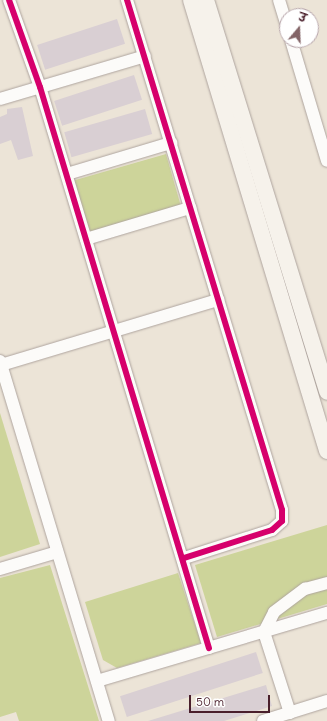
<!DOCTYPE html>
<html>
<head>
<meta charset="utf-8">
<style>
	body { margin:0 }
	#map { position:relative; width:327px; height:721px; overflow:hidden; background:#ece4d7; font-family:Delius,"Playpen Sans Deva",sans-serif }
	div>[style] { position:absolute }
	.green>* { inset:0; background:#cdd49a; transform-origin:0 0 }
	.building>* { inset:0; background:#d9cfd3; transform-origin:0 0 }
	.roads { filter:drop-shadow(0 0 1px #aea49e) drop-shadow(0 0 1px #aea49e) }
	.street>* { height:12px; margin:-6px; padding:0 6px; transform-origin:6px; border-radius:6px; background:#fcfbf9 }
	.secondary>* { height:16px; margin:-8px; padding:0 8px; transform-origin:8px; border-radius:8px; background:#f6f2eb }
	.cycleway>* { height:6px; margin:-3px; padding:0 3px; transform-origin:3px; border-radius:3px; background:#d6006c }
	span { translate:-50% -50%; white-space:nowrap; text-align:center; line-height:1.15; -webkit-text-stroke:3px #fff; paint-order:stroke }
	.north { position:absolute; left:279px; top:8px; width:40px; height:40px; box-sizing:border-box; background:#fff; border:1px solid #b7a5aa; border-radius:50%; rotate:19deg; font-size:11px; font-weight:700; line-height:16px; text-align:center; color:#4a1f2b }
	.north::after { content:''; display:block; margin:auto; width:14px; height:18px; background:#836467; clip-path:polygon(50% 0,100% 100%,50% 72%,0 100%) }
	.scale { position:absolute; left:189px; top:695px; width:81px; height:18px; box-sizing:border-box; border:2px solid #4a1f2b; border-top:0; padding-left:5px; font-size:12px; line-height:14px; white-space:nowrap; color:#4a1f2b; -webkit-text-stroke:3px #fff; paint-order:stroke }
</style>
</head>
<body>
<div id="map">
	<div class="green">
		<div style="left:166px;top:154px;width:54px;height:96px;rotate:74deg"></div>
		<div style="clip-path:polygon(0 413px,40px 544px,0 557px)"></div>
		<div style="clip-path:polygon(327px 525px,327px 604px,217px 637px,195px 565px)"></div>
		<div style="clip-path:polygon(50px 565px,99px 721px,19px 721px,16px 712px,0 717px,0 578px)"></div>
		<div style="clip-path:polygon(178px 573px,201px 643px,117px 668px,103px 660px,85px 602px)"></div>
	</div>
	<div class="building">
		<div style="left:117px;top:19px;width:26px;height:84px;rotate:72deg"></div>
		<div style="left:134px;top:75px;width:26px;height:84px;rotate:72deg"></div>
		<div style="clip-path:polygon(22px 107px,33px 156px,18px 160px,11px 140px,0 144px,0 117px,7px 114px,7px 109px)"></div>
		<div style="left:145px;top:109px;width:26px;height:84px;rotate:74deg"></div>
		<div style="left:256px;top:652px;width:22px;height:143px;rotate:72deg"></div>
		<div style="clip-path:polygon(266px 685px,272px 706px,224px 721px,148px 721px)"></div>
	</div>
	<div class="roads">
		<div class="street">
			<div style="left:9px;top:0;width:92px;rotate:70.4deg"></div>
			<div style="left:40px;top:87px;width:586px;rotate:73.24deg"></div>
			<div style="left:127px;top:0;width:533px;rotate:73.09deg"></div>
			<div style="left:282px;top:510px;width:11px;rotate:90deg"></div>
			<div style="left:282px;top:521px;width:13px;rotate:138deg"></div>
			<div style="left:272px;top:530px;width:92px;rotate:162.3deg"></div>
			<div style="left:279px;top:0;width:28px;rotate:73deg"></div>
			<div style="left:291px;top:40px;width:126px;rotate:73.4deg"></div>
			<div style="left:0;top:99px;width:151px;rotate:-16.5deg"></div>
			<div style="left:67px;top:174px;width:109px;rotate:-16.6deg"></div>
			<div style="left:86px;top:239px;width:109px;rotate:-16.6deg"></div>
			<div style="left:0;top:361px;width:376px;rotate:73.2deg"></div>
			<div style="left:1px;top:365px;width:227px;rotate:-16.7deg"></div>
			<div style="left:0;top:569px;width:59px;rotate:-16.6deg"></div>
			<div style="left:97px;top:681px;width:240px;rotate:-16.5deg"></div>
			<div style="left:290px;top:713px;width:85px;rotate:-107.8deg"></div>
			<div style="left:264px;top:632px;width:22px;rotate:-63deg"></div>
			<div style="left:274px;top:612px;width:39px;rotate:-37deg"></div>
			<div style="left:305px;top:589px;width:23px;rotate:-15deg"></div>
			<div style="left:263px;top:721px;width:67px;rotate:-17.4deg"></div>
		</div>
		<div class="secondary">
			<div style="left:191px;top:0;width:471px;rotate:73.2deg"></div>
			<div style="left:206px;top:0;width:410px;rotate:72.8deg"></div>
		</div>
	</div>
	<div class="cycleway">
		<div style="left:9px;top:0;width:92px;rotate:70.4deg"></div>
		<div style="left:40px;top:87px;width:586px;rotate:73.24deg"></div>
		<div style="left:127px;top:0;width:533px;rotate:73.09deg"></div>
		<div style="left:282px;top:510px;width:11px;rotate:90deg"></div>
		<div style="left:282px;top:521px;width:13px;rotate:138deg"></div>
		<div style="left:272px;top:530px;width:92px;rotate:162.3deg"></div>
	</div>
	<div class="north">उ</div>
	<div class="scale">50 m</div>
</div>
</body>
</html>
